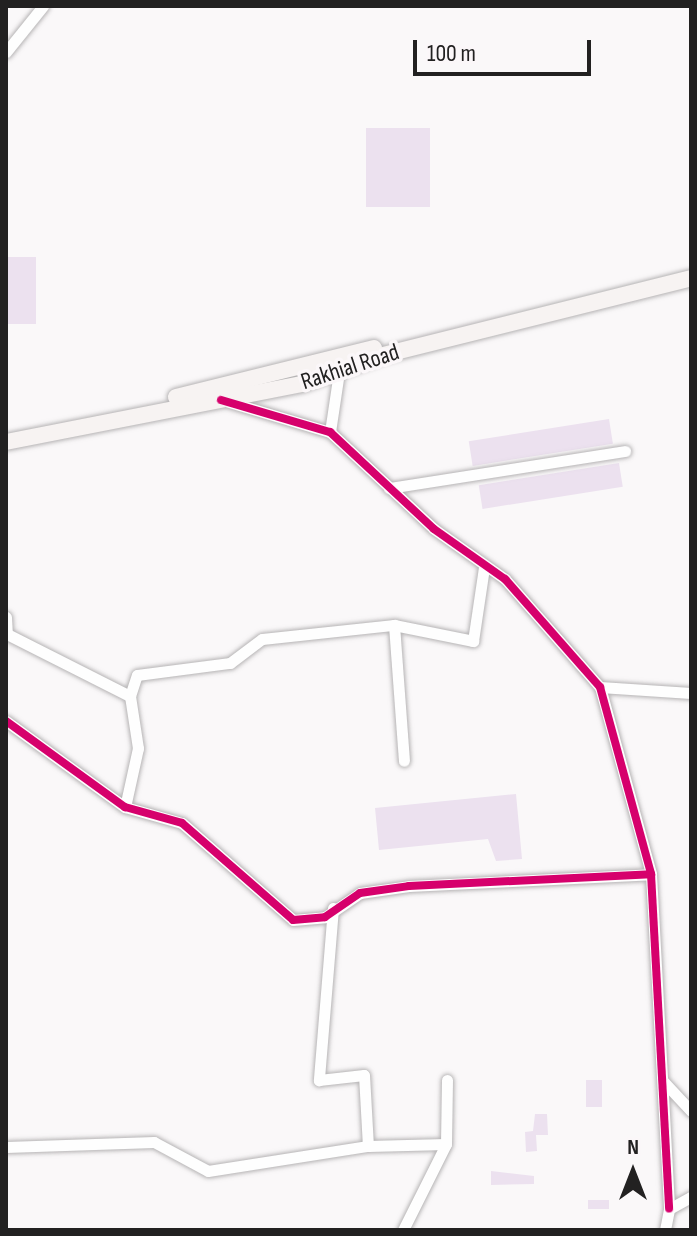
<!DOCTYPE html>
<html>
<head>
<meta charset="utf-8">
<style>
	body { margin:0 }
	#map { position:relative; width:697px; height:1236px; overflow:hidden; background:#faf8f9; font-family:"Sofia Sans Condensed",sans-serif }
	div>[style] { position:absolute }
	.building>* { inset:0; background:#ece1ef; transform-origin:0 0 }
	.roads { filter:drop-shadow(0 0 2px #b6b4b5) drop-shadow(0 0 2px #b6b4b5) }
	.street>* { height:11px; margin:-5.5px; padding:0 5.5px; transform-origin:5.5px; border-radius:5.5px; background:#fefefe }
	.primary>* { height:16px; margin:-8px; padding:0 8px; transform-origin:8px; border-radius:8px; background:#f7f3f2 }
	.cycleway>* { height:8px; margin:-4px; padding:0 4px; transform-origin:4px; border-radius:4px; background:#d6006c }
	span { translate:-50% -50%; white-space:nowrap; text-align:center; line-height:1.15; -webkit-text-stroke:7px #fbf7f9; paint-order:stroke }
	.street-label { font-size:24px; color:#222121 }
	.frame { position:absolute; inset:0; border:8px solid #222121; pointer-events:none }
	.north { position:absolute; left:593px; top:1132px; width:80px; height:80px; -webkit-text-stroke:6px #fbf7f9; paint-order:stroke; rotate:0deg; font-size:22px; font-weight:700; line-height:32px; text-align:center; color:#222121 }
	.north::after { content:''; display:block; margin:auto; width:28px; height:36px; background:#222121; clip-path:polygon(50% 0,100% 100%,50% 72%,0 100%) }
	.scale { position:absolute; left:413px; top:40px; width:178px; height:36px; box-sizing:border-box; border:4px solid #222121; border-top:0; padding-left:10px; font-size:24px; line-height:28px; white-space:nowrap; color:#222121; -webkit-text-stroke:6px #fbf7f9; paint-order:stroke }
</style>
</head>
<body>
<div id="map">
	<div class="building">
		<div style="left:366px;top:128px;width:64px;height:79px"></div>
		<div style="left:6px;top:257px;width:30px;height:67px"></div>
		<div style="left:609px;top:419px;width:25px;height:142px;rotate:81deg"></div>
		<div style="left:619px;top:463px;width:24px;height:142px;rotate:81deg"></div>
		<div style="clip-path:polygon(516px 794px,522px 859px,496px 861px,488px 839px,379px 850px,375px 808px)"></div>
		<div style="left:586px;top:1080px;width:16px;height:27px"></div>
		<div style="clip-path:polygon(535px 1114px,547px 1114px,548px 1135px,536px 1135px,537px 1151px,526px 1152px,525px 1132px,533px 1131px)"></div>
		<div style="clip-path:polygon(491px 1171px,534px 1176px,534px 1184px,491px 1185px)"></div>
		<div style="left:588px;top:1200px;width:21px;height:9px"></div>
	</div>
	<div class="roads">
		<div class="street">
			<div style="left:6px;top:52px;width:59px;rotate:-51.2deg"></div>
			<div style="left:226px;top:401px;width:109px;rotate:16.6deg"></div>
			<div style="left:330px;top:432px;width:142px;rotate:43deg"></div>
			<div style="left:434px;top:529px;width:87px;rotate:35.2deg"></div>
			<div style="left:505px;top:579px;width:144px;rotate:48.7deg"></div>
			<div style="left:600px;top:687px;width:194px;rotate:74.7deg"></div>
			<div style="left:651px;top:874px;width:335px;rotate:86.9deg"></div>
			<div style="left:330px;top:432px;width:61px;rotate:-81.5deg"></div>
			<div style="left:389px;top:488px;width:239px;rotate:-8.9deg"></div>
			<div style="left:6px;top:617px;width:17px;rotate:87deg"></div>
			<div style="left:7px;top:634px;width:138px;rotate:26.8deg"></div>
			<div style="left:130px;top:696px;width:53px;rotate:81.3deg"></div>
			<div style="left:138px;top:748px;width:60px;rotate:102.4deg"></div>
			<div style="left:394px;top:625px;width:136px;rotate:85.8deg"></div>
			<div style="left:600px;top:687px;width:91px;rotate:3.8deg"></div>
			<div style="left:130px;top:696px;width:22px;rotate:-72deg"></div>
			<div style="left:137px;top:675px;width:94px;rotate:-7.4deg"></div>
			<div style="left:230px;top:663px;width:40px;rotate:-37deg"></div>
			<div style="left:262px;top:639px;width:133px;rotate:-6.1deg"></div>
			<div style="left:394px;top:625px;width:81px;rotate:11.4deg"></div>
			<div style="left:473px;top:641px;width:75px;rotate:-81.5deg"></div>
			<div style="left:6px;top:721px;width:147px;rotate:35.9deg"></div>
			<div style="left:125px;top:807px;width:59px;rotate:15.7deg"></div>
			<div style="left:182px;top:823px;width:147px;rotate:41.1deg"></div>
			<div style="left:293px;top:920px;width:32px;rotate:-5deg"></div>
			<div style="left:325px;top:917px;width:42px;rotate:-34.4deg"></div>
			<div style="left:360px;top:893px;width:49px;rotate:-8.1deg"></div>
			<div style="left:409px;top:886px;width:242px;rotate:-2.8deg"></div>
			<div style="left:333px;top:908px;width:173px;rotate:94.7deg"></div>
			<div style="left:319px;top:1080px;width:45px;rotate:-6.3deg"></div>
			<div style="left:364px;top:1075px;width:71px;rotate:86.8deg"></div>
			<div style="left:368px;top:1146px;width:78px;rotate:-1.5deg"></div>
			<div style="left:663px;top:1081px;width:41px;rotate:47deg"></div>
			<div style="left:6px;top:1147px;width:148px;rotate:-1.9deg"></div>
			<div style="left:154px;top:1142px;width:61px;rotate:28.2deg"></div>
			<div style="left:208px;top:1171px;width:162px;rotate:-8.9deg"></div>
			<div style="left:403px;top:1230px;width:96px;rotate:-63.4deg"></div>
			<div style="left:446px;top:1144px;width:64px;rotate:-89.1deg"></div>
			<div style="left:665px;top:1230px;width:21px;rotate:-79deg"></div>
			<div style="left:669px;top:1209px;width:25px;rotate:-29deg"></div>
		</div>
		<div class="primary">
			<div style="left:176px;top:397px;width:204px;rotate:-13.9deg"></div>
			<div style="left:6px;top:442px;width:302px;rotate:-11.1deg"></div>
			<div style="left:302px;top:384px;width:86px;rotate:-19.7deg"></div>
			<div style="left:383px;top:355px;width:317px;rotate:-14deg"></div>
		</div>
	</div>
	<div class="cycleway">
		<div style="left:221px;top:400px;width:114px;rotate:16.4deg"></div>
		<div style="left:330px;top:432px;width:142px;rotate:43deg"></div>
		<div style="left:434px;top:529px;width:87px;rotate:35.2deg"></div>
		<div style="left:505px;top:579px;width:144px;rotate:48.7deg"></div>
		<div style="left:600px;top:687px;width:194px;rotate:74.7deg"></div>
		<div style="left:651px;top:874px;width:335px;rotate:86.9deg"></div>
		<div style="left:6px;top:721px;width:147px;rotate:35.9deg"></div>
		<div style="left:125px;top:807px;width:59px;rotate:15.7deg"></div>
		<div style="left:182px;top:823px;width:147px;rotate:41.1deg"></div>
		<div style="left:293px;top:920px;width:32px;rotate:-5deg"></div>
		<div style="left:325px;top:917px;width:42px;rotate:-34.4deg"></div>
		<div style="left:360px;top:893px;width:49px;rotate:-8.1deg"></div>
		<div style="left:409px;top:886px;width:242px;rotate:-2.8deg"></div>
	</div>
	<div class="street-label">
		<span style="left:350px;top:367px;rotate:-18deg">Rakhial Road</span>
	</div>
	<div class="frame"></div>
	<div class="north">N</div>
	<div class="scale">100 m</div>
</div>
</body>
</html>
